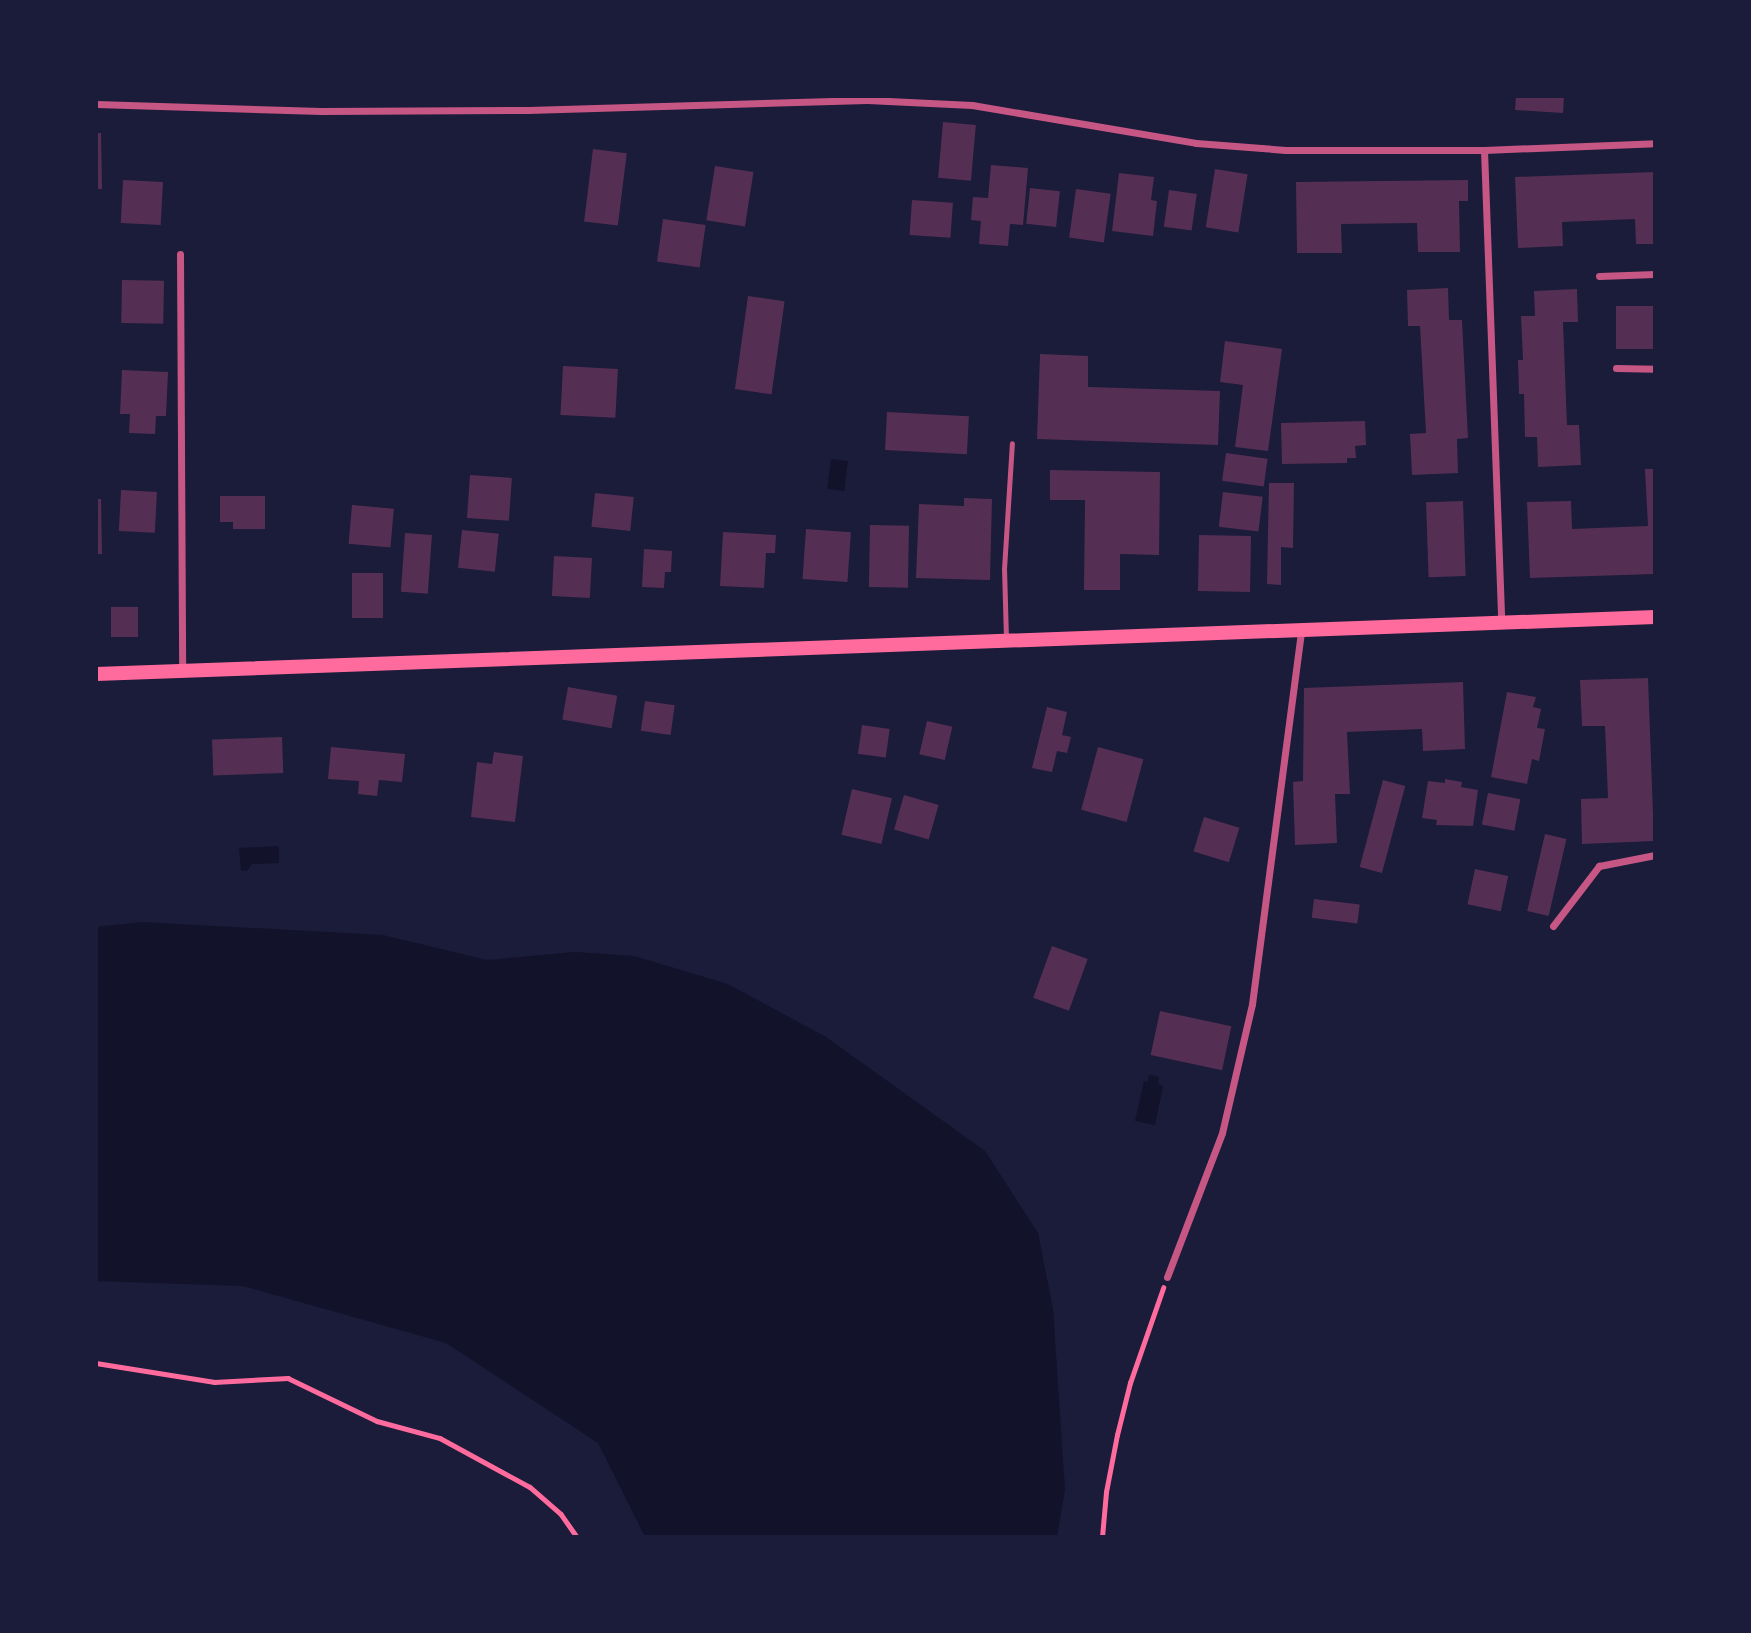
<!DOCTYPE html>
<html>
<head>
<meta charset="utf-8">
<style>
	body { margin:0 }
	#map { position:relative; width:1751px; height:1633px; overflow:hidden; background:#1b1b3a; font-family:"Space Grotesk",sans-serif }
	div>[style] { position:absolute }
	.water>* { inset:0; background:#12122b; transform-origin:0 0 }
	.building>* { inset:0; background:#542f53; transform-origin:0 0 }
	.path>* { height:4.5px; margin:-2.25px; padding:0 2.25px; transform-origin:2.25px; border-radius:2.25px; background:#ff6b9d }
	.service>* { height:5px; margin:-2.5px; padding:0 2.5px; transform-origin:2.5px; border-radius:2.5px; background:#c65784 }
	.minor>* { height:7px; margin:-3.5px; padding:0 3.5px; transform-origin:3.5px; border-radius:3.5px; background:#c65784 }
	.secondary>* { height:14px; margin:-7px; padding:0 7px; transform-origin:7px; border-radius:7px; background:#ff6b9d }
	span { translate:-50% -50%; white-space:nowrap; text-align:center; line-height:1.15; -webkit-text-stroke:6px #1b1b3a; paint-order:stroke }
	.frame { position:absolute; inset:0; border:98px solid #1b1b3a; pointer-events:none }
</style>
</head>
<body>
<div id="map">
	<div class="water">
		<div style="left:831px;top:459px;width:17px;height:30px;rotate:7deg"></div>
		<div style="clip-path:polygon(279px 846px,279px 863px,252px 864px,247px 871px,241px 870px,239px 848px)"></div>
		<div style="clip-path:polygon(141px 922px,383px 935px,487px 960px,575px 952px,634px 956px,728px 984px,826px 1037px,985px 1151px,1038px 1233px,1053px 1309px,1065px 1490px,1057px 1537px,645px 1537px,598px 1443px,446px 1343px,243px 1286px,96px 1281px,96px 927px)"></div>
		<div style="clip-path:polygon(1149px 1075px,1159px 1077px,1158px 1084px,1163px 1086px,1155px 1125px,1135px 1121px,1144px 1081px,1148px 1082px)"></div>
	</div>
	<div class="building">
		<div style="clip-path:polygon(1516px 96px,1564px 96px,1563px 113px,1515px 110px)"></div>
		<div style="left:943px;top:122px;width:33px;height:56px;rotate:5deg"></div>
		<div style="clip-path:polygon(96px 133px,101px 133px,102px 189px,96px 189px)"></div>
		<div style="left:593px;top:149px;width:34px;height:73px;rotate:7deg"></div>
		<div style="clip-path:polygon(991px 165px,1028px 168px,1023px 225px,1010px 224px,1008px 246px,979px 244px,981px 221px,971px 220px,973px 197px,988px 198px)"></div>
		<div style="left:715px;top:166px;width:39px;height:55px;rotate:9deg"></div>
		<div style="left:1215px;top:169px;width:33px;height:59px;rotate:9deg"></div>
		<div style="clip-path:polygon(1655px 172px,1655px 244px,1636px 244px,1635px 219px,1562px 222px,1563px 246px,1518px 248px,1515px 177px)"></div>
		<div style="clip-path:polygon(1119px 173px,1154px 177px,1151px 200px,1157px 201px,1153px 236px,1112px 231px)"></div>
		<div style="left:123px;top:180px;width:40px;height:43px;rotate:3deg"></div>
		<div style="clip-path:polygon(1468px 180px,1468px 201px,1459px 201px,1460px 252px,1418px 252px,1417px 223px,1341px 224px,1342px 253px,1297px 253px,1296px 182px)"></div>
		<div style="left:1030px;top:188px;width:30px;height:36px;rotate:6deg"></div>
		<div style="left:1076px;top:189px;width:35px;height:49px;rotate:8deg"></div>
		<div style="left:1169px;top:190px;width:28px;height:37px;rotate:8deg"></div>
		<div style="left:912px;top:200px;width:41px;height:35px;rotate:4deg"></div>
		<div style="left:663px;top:219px;width:43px;height:43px;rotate:8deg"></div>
		<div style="left:122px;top:280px;width:42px;height:43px;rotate:1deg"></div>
		<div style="clip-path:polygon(1448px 288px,1449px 320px,1462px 320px,1468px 438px,1457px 439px,1458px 473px,1412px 475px,1410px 434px,1426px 433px,1420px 326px,1408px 326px,1407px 290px)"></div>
		<div style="clip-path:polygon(1577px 289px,1578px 322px,1563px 322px,1567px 425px,1579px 425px,1581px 465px,1538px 467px,1537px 437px,1525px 437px,1524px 394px,1519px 394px,1518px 360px,1523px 360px,1521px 316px,1535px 316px,1534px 291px)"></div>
		<div style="left:748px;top:296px;width:37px;height:94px;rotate:8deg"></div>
		<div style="left:1616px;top:306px;width:39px;height:43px"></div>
		<div style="clip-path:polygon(1225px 341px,1282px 349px,1268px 451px,1235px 447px,1243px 385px,1220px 382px)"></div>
		<div style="clip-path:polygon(1040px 354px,1088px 356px,1088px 387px,1220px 391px,1218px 445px,1037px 439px)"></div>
		<div style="left:563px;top:366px;width:55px;height:49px;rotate:3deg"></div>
		<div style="clip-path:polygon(122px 370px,168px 372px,166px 416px,156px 416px,155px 434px,129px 433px,130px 414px,120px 414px)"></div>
		<div style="left:887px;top:412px;width:82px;height:38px;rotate:3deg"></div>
		<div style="clip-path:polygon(1365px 421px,1366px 445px,1355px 446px,1356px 458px,1347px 458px,1347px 463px,1282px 464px,1281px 423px)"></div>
		<div style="left:1226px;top:453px;width:42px;height:28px;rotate:8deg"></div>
		<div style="clip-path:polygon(1645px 469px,1655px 469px,1655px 574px,1530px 578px,1527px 502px,1571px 501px,1572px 529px,1648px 526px)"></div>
		<div style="clip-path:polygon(1050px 470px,1160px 472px,1159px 555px,1120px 554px,1120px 590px,1084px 590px,1085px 500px,1050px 500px)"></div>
		<div style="left:470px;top:475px;width:42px;height:43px;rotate:4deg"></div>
		<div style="clip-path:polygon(1269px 483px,1294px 483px,1293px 548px,1281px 547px,1281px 585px,1267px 584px)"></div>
		<div style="left:121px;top:490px;width:36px;height:41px;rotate:3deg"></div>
		<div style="left:1223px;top:492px;width:40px;height:35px;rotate:7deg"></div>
		<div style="left:595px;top:493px;width:39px;height:34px;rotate:6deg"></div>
		<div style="clip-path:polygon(220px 496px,265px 496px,265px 529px,233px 529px,233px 522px,220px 522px)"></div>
		<div style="clip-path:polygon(964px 498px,992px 499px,990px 580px,916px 578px,919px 504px,964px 506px)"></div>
		<div style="clip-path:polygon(96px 499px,101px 499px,102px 554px,96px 554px)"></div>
		<div style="left:1463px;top:501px;width:75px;height:37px;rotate:88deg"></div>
		<div style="left:352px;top:505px;width:42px;height:39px;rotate:5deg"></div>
		<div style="left:870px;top:525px;width:39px;height:62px;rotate:1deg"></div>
		<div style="left:806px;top:529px;width:45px;height:50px;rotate:4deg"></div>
		<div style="left:462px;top:530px;width:37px;height:38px;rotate:6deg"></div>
		<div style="clip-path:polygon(723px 532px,776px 535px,775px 553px,766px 553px,764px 588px,720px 586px)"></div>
		<div style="left:405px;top:533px;width:27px;height:59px;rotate:4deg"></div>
		<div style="left:1199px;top:535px;width:52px;height:56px;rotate:1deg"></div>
		<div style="clip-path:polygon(644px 549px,672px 551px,671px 572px,665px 572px,664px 588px,642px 587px)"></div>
		<div style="left:554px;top:556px;width:38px;height:40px;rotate:3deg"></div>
		<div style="left:352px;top:573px;width:31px;height:45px"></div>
		<div style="left:111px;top:607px;width:27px;height:30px"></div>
		<div style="clip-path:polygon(1648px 678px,1654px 841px,1582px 844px,1581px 799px,1608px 798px,1605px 726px,1582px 726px,1580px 680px)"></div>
		<div style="clip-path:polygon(1463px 682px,1465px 749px,1423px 751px,1422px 729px,1347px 732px,1350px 794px,1335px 794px,1337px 843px,1295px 845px,1293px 782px,1303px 781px,1304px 688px)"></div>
		<div style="left:568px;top:687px;width:50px;height:33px;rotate:10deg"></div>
		<div style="clip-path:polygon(1507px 692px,1536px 697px,1533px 707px,1541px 709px,1537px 728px,1545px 729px,1539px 761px,1532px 759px,1527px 784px,1491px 777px)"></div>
		<div style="left:645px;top:701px;width:30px;height:30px;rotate:8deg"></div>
		<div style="clip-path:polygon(1047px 707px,1067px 712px,1062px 735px,1071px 737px,1067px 753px,1057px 751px,1052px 772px,1032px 768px)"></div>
		<div style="left:927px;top:721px;width:26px;height:34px;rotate:13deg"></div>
		<div style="left:862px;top:725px;width:28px;height:29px;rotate:8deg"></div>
		<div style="left:282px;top:737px;width:36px;height:70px;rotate:88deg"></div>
		<div style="clip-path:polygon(331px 747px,405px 754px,402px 782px,379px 780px,377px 796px,358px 794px,359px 781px,328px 779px)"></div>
		<div style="left:1098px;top:747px;width:47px;height:65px;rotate:15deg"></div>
		<div style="clip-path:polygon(494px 752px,523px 756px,515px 822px,471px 817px,477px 762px,492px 764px)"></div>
		<div style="clip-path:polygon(1445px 779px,1462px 782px,1461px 787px,1478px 790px,1473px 826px,1436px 825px,1437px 820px,1422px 818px,1428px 781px,1445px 783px)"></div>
		<div style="left:1383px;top:780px;width:23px;height:90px;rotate:15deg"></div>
		<div style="left:852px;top:789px;width:41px;height:47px;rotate:13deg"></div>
		<div style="left:1488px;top:793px;width:33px;height:32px;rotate:11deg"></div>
		<div style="left:904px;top:795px;width:36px;height:36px;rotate:16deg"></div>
		<div style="left:1204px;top:817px;width:37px;height:36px;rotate:17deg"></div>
		<div style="left:1545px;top:834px;width:22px;height:79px;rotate:13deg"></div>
		<div style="left:1475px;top:869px;width:34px;height:36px;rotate:12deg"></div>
		<div style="left:1314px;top:899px;width:46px;height:19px;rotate:7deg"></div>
		<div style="left:1052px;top:946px;width:38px;height:55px;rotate:20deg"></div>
		<div style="left:1160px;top:1011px;width:73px;height:45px;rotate:12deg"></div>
	</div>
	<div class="path">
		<div style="left:96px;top:1363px;width:120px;rotate:9.1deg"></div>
		<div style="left:214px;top:1382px;width:74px;rotate:-3.1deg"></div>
		<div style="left:288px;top:1378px;width:99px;rotate:25.8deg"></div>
		<div style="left:377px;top:1421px;width:65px;rotate:15.1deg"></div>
		<div style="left:440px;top:1438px;width:102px;rotate:28.6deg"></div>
		<div style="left:530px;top:1487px;width:41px;rotate:41.1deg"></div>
		<div style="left:561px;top:1514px;width:28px;rotate:55deg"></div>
		<div style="left:1102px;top:1537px;width:45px;rotate:-84.9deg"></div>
		<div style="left:1106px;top:1492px;width:58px;rotate:-79.1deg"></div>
		<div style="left:1117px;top:1435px;width:54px;rotate:-76deg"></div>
		<div style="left:1130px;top:1383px;width:101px;rotate:-70.8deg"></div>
	</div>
	<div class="service">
		<div style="left:1006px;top:639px;width:70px;rotate:-91.6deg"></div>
		<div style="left:1004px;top:569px;width:126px;rotate:-86.4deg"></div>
	</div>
	<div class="minor">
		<div style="left:96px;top:104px;width:225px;rotate:1.8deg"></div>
		<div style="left:321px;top:111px;width:207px;rotate:-0.3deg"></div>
		<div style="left:528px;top:110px;width:339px;rotate:-1.7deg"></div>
		<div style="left:867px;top:100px;width:105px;rotate:2.7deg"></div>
		<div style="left:972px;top:105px;width:227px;rotate:9.6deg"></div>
		<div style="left:1196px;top:143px;width:90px;rotate:4.4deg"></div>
		<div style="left:1286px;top:150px;width:198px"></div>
		<div style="left:1484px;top:150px;width:171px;rotate:-2.3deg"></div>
		<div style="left:1484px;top:150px;width:473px;rotate:87.9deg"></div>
		<div style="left:180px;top:254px;width:418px;rotate:89.7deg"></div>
		<div style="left:1599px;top:276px;width:56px;rotate:-2deg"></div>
		<div style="left:1616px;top:368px;width:39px;rotate:1deg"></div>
		<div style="left:1553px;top:926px;width:76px;rotate:-52.5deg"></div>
		<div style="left:1599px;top:866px;width:57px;rotate:-11.1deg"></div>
		<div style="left:1167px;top:1277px;width:154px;rotate:-69.1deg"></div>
		<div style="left:1222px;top:1133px;width:132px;rotate:-76.9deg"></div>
		<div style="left:1252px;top:1004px;width:377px;rotate:-82.5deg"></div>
	</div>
	<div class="secondary">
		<div style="left:96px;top:674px;width:1560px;rotate:-2.09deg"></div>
	</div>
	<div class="frame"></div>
</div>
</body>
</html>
